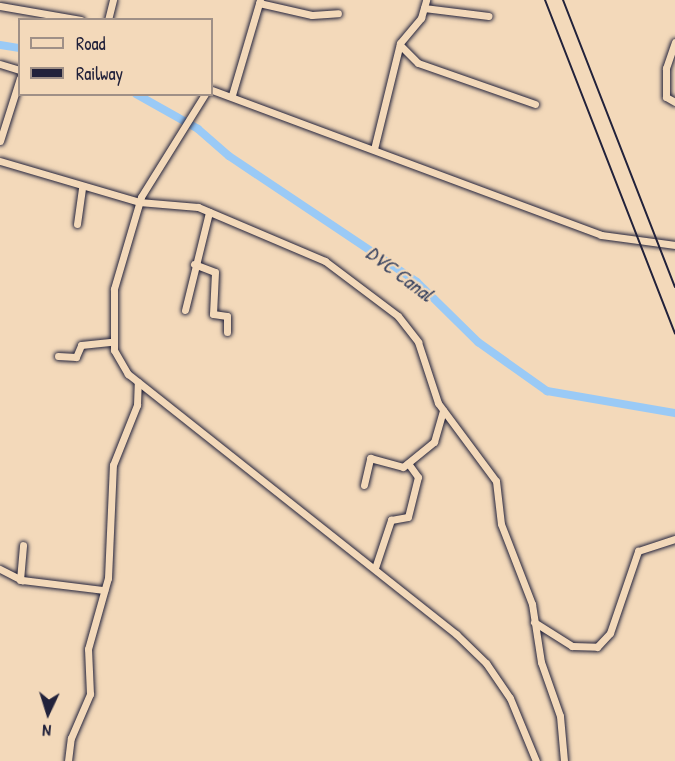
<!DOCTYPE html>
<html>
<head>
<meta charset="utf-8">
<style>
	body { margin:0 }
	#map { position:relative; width:675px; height:761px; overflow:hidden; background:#f3d9ba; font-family:"Patrick Hand",sans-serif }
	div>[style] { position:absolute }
	.canal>* { height:8px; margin:-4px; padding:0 4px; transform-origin:4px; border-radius:4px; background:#9acaf6 }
	.roads { filter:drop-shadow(0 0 2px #22223b) drop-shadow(0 0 2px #22223b) }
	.minor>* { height:7px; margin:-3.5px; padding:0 3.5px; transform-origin:3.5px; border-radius:3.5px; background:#f3d9ba }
	.rail>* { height:2px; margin:-1px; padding:0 1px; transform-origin:1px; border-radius:1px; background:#22223b }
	span { translate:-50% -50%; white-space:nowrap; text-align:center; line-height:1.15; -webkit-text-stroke:4.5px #f3d9ba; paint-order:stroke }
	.water-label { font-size:20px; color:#3a4460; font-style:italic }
	.legend { position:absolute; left:18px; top:18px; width:195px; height:78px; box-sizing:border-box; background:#f3d9ba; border:2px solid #9f9087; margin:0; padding:8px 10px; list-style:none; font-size:18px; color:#22223b }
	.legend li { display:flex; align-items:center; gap:12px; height:30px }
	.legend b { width:30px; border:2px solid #9f9087 }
	.north { position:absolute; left:18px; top:683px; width:60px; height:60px; -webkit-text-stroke:4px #f3d9ba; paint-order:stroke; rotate:184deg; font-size:16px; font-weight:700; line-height:24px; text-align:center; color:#22223b }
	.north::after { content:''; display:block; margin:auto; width:21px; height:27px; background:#22223b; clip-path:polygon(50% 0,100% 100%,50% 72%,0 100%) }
</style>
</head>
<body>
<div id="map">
	<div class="canal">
		<div style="left:0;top:45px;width:20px;rotate:9deg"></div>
		<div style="left:136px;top:94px;width:71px;rotate:29.4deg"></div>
		<div style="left:198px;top:129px;width:41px;rotate:41.1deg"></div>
		<div style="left:229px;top:156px;width:226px;rotate:33.8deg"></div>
		<div style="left:417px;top:282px;width:86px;rotate:44.5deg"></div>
		<div style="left:478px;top:342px;width:85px;rotate:35.4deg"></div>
		<div style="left:547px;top:391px;width:130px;rotate:9.8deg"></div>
	</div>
	<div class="roads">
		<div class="minor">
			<div style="left:259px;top:3px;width:54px;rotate:12.8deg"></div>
			<div style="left:312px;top:15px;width:26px;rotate:-4deg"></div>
			<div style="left:0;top:6px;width:82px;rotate:9.8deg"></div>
			<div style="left:424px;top:8px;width:65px;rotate:7deg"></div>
			<div style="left:108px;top:20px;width:21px;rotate:-76deg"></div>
			<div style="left:675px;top:42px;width:28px;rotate:109deg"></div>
			<div style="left:666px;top:68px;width:29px;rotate:90deg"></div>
			<div style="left:666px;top:97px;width:10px;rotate:29deg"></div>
			<div style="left:400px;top:45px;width:25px;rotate:45deg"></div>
			<div style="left:418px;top:63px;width:124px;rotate:19.3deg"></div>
			<div style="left:0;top:64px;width:21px;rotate:17deg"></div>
			<div style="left:212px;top:90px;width:415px;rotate:20.4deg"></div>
			<div style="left:601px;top:235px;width:75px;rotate:7.7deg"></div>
			<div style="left:205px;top:94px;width:121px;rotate:121.9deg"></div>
			<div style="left:141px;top:197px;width:96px;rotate:106.4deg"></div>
			<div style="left:114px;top:289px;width:61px;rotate:90deg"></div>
			<div style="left:114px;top:350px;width:28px;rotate:60deg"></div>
			<div style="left:128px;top:374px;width:419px;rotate:38.4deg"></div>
			<div style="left:456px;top:634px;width:42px;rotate:44deg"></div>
			<div style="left:486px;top:663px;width:42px;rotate:55.6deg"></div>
			<div style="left:510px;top:698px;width:68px;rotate:67.6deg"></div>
			<div style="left:232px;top:95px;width:99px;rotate:-73.6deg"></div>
			<div style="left:0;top:141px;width:66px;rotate:-72.4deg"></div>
			<div style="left:374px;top:149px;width:109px;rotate:-76.2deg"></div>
			<div style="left:400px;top:43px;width:33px;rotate:-50deg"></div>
			<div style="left:421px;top:18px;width:19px;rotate:-74deg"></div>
			<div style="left:0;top:161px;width:145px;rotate:16.4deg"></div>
			<div style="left:139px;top:202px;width:59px;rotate:4.8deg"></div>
			<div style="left:198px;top:207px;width:138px;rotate:23deg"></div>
			<div style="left:325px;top:261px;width:91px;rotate:37deg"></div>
			<div style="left:398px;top:316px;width:33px;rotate:52deg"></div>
			<div style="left:418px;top:342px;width:64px;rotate:71.8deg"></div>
			<div style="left:438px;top:403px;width:97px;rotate:53.4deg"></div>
			<div style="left:496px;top:481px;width:43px;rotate:83.4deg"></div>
			<div style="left:501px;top:524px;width:86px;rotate:68.8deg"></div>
			<div style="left:532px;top:604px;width:59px;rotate:81.2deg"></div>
			<div style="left:541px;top:662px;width:57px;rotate:70.6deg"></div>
			<div style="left:560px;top:716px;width:45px;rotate:84.9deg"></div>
			<div style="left:77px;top:224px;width:37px;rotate:-82deg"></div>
			<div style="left:194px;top:264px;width:22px;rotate:21deg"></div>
			<div style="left:215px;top:272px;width:42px;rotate:92.7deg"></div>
			<div style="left:213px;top:314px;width:14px;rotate:8deg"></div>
			<div style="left:227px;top:316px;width:16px;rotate:90deg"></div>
			<div style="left:185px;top:310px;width:101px;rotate:-76.2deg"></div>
			<div style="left:58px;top:356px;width:18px;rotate:3deg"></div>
			<div style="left:76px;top:357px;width:13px;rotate:-67deg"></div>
			<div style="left:81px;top:345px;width:29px;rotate:-6deg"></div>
			<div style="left:364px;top:485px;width:28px;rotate:-77deg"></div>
			<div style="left:370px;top:458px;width:34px;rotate:15deg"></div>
			<div style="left:403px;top:467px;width:40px;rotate:-39deg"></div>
			<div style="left:434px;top:442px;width:33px;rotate:-74deg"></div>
			<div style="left:375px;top:568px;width:51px;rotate:-71.6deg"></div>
			<div style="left:391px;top:520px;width:17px;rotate:-10deg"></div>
			<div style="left:408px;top:517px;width:41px;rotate:-76deg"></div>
			<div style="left:418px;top:477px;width:17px;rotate:-126deg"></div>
			<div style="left:0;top:569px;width:25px;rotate:27deg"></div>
			<div style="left:22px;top:580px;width:83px;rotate:7deg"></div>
			<div style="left:20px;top:580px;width:35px;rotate:-85deg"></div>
			<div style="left:534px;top:622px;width:45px;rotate:32.3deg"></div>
			<div style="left:572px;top:646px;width:25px;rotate:2deg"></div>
			<div style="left:597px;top:647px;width:19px;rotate:-47deg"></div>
			<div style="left:610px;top:633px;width:87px;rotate:-71.1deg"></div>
			<div style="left:638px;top:551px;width:39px;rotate:-18deg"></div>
			<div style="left:68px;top:761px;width:23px;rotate:-83deg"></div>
			<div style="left:71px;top:738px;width:48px;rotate:-66.6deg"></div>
			<div style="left:90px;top:694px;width:45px;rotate:-92.5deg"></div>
			<div style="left:88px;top:649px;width:74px;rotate:-74.3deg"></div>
			<div style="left:108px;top:578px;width:113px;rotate:-87.5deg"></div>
			<div style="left:113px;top:465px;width:65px;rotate:-68.2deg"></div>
			<div style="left:137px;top:405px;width:23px;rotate:-88deg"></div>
		</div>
	</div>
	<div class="rail">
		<div style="left:545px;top:0;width:358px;rotate:68.7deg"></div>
		<div style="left:563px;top:0;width:308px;rotate:68.7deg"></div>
	</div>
	<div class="water-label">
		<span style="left:400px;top:273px;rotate:37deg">DVC Canal</span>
	</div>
	<ul class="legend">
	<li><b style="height:8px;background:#f3d9ba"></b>Road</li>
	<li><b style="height:8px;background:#22223b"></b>Railway</li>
	</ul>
	<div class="north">N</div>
</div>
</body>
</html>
